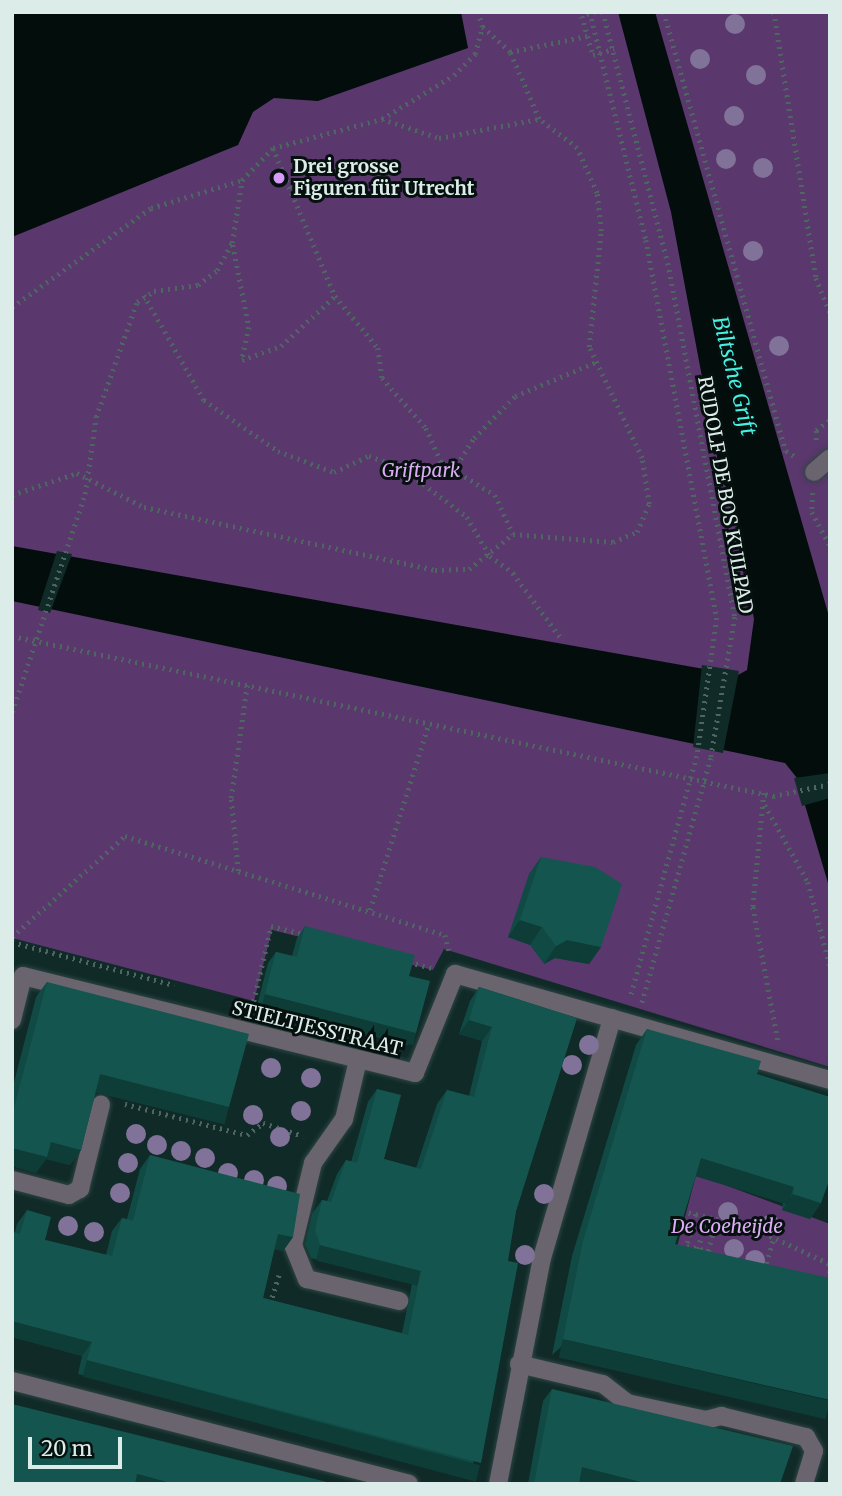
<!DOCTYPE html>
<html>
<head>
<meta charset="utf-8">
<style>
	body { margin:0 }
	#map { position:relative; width:842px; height:1496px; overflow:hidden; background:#102a28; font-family:Merriweather,serif }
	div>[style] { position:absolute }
	.green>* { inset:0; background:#5a376c }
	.water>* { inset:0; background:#020d0c }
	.pier>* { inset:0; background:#102a28 }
	.path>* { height:4.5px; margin-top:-2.25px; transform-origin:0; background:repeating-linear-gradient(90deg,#4e6562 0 2px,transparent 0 7px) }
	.roads { filter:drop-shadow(0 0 2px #2d4543) drop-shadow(0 0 2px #2d4543) }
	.minor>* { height:18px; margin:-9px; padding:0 9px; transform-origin:9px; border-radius:9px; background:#69646d }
	.trees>* { width:20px; height:20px; margin:-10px; border-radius:50%; background:#807299 }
	.wall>* { inset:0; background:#114a44 }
	.shaded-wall>* { inset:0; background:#0e3c37; transform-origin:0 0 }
	.building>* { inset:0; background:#14564f }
	.dots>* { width:19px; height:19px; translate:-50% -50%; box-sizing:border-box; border:4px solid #06110f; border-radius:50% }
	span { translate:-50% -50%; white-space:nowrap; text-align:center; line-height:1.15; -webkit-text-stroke:6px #06110f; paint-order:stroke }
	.poi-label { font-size:19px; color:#dcece9; font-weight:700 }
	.left { translate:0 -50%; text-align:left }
	.park-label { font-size:19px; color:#dcadf5; font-style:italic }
	.street-label { font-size:19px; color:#dcece9 }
	.water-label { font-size:21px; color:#47f1e1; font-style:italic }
	.frame { position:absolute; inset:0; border:14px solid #dcece9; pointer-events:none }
	.scale { position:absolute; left:28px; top:1437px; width:94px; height:32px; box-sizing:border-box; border:4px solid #dcece9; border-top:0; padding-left:9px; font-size:21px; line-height:24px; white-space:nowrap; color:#dcece9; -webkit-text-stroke:5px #06110f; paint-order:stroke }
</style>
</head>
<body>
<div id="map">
	<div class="green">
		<div style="clip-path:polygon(12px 12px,830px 12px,830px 1067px,444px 949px,433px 970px,272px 930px,254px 1001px,12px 938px)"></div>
		<div style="clip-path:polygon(701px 1156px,725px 1185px,830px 1224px,830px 1290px,675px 1255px)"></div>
	</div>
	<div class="water">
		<div style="clip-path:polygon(12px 12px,461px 12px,468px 48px,318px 101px,274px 98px,253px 112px,238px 145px,12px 237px)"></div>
		<div style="clip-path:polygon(618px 12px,655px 12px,830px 620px,830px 890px,797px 778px,785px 763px,12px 601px,12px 546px,738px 675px,747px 670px,754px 619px,730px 490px,722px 483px,671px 212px)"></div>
	</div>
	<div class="pier">
		<div style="clip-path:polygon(57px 551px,72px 554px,50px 613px,38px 610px)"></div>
		<div style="clip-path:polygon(702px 665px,739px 671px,723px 753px,693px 747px)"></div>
		<div style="clip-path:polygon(830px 773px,830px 798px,802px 806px,794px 778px)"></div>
	</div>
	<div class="path">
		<div style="left:590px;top:12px;width:235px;rotate:76.2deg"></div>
		<div style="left:646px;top:240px;width:385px;rotate:79.4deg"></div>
		<div style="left:717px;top:618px;width:139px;rotate:98.2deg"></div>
		<div style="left:697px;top:756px;width:252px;rotate:105.4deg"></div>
		<div style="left:595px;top:12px;width:14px;rotate:163deg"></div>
		<div style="left:582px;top:16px;width:41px;rotate:74.2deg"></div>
		<div style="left:593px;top:55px;width:22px;rotate:-16deg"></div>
		<div style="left:603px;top:12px;width:259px;rotate:75.5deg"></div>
		<div style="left:668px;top:263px;width:360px;rotate:79.3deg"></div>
		<div style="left:735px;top:617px;width:143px;rotate:99.7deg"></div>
		<div style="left:711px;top:758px;width:255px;rotate:105.7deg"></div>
		<div style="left:664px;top:12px;width:456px;rotate:74.5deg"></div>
		<div style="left:786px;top:451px;width:13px;rotate:32deg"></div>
		<div style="left:774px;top:12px;width:269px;rotate:81deg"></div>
		<div style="left:816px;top:278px;width:37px;rotate:68deg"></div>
		<div style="left:510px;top:52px;width:79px;rotate:-11.7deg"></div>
		<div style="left:382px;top:119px;width:60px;rotate:18.4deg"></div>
		<div style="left:439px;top:138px;width:102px;rotate:-10.8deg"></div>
		<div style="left:273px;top:148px;width:160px;rotate:67.3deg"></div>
		<div style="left:335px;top:296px;width:67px;rotate:50.4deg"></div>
		<div style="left:378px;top:348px;width:30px;rotate:82deg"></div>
		<div style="left:382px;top:378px;width:67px;rotate:48.7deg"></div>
		<div style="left:426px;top:428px;width:37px;rotate:66deg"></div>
		<div style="left:441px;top:462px;width:63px;rotate:31.4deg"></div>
		<div style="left:495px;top:495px;width:43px;rotate:65.2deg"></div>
		<div style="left:233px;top:245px;width:84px;rotate:79deg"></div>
		<div style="left:249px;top:327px;width:34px;rotate:102deg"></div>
		<div style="left:242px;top:360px;width:41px;rotate:-19.7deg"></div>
		<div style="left:281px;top:346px;width:74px;rotate:-42.8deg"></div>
		<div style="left:144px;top:295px;width:121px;rotate:60.3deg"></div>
		<div style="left:204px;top:400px;width:90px;rotate:34.6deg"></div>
		<div style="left:278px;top:451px;width:60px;rotate:20.6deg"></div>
		<div style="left:334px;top:472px;width:38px;rotate:-25deg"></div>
		<div style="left:369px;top:456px;width:34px;rotate:19deg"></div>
		<div style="left:401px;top:467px;width:83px;rotate:37.1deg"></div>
		<div style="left:467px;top:517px;width:45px;rotate:59.5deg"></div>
		<div style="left:490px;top:556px;width:29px;rotate:36deg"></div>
		<div style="left:513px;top:573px;width:84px;rotate:53.7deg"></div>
		<div style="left:12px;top:307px;width:171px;rotate:-35.5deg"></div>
		<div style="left:151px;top:208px;width:95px;rotate:-17.1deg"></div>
		<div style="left:242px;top:180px;width:45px;rotate:-45.9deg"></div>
		<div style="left:273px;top:148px;width:113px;rotate:-14.9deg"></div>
		<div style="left:382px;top:119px;width:84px;rotate:-31.4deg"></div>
		<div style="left:454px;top:75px;width:30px;rotate:-45deg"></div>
		<div style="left:475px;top:54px;width:28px;rotate:-75deg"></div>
		<div style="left:816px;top:440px;width:10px;rotate:-90deg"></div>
		<div style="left:816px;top:430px;width:17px;rotate:-36deg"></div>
		<div style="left:453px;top:471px;width:39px;rotate:-58deg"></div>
		<div style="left:474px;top:438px;width:59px;rotate:-45.7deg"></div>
		<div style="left:515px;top:396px;width:86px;rotate:-22.7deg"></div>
		<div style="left:813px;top:493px;width:19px;rotate:93deg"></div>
		<div style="left:812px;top:512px;width:38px;rotate:62deg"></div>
		<div style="left:12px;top:495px;width:69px;rotate:-18.7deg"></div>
		<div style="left:77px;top:473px;width:75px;rotate:26.9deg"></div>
		<div style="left:144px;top:507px;width:298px;rotate:12.2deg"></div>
		<div style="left:435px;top:570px;width:34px;rotate:-2deg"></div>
		<div style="left:469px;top:569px;width:56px;rotate:-38.5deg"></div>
		<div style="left:513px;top:534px;width:100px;rotate:4.6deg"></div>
		<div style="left:613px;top:542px;width:26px;rotate:-23deg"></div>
		<div style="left:637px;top:532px;width:30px;rotate:-67deg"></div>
		<div style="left:649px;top:504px;width:47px;rotate:-98.7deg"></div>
		<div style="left:642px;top:458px;width:123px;rotate:-115.5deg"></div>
		<div style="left:589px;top:347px;width:117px;rotate:-84.1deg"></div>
		<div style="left:601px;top:231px;width:38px;rotate:-96deg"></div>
		<div style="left:597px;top:193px;width:49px;rotate:-114deg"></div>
		<div style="left:577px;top:148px;width:48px;rotate:-142.7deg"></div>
		<div style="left:539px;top:119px;width:73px;rotate:-113.4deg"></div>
		<div style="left:510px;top:52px;width:38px;rotate:-138deg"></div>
		<div style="left:482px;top:27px;width:16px;rotate:-105deg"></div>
		<div style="left:12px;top:636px;width:778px;rotate:11.87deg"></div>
		<div style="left:773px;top:796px;width:58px;rotate:-11.9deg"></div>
		<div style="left:12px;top:712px;width:230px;rotate:-71.5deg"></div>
		<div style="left:85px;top:494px;width:78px;rotate:-81.9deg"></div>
		<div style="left:96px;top:417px;width:122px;rotate:-70.4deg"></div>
		<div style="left:137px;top:302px;width:20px;rotate:-33deg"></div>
		<div style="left:154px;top:291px;width:44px;rotate:-7.8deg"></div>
		<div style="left:198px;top:285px;width:24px;rotate:-38deg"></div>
		<div style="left:217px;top:270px;width:31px;rotate:-61deg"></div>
		<div style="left:232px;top:243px;width:64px;rotate:-81deg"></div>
		<div style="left:764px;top:793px;width:115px;rotate:95.5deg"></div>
		<div style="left:753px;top:907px;width:136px;rotate:79.4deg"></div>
		<div style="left:765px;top:805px;width:88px;rotate:60.8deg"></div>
		<div style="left:808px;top:882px;width:87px;rotate:75.3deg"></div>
		<div style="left:238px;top:871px;width:73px;rotate:-95.5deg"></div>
		<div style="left:231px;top:798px;width:114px;rotate:-81.9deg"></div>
		<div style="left:370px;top:910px;width:196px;rotate:-72.5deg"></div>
		<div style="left:12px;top:937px;width:152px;rotate:-41.8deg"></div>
		<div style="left:125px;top:836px;width:335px;rotate:17.2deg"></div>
		<div style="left:445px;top:935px;width:16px;rotate:76deg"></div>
		<div style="left:12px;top:942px;width:168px;rotate:14.9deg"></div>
		<div style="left:409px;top:962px;width:23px;rotate:15deg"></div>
		<div style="left:252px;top:1008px;width:84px;rotate:-77deg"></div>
		<div style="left:271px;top:926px;width:36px;rotate:14deg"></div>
		<div style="left:125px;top:1104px;width:126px;rotate:14.3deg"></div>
		<div style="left:247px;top:1135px;width:20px;rotate:-37deg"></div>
		<div style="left:263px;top:1123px;width:42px;rotate:18deg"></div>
		<div style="left:682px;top:1211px;width:71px;rotate:13.1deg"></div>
		<div style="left:751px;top:1227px;width:87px;rotate:25.1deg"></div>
		<div style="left:696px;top:1214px;width:33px;rotate:106deg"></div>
		<div style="left:687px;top:1246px;width:22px;rotate:13deg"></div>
		<div style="left:708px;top:1251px;width:31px;rotate:-75deg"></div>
		<div style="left:698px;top:1249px;width:32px;rotate:-76deg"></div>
		<div style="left:764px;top:1270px;width:34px;rotate:-73deg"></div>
		<div style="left:827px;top:1280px;width:9px;rotate:-72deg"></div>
		<div style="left:270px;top:1304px;width:30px;rotate:-73deg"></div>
	</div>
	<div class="roads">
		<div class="minor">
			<div style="left:814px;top:472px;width:21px;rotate:-41deg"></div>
			<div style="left:12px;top:1020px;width:45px;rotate:-76deg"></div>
			<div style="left:23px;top:976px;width:404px;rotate:13.9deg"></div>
			<div style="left:415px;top:1073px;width:107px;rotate:-68deg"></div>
			<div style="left:455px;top:974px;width:390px;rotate:15.8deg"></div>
			<div style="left:358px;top:1060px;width:61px;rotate:103.3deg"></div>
			<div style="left:344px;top:1119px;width:54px;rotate:125.2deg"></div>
			<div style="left:313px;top:1163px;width:84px;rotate:103.7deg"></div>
			<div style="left:293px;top:1245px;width:37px;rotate:68deg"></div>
			<div style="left:307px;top:1279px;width:95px;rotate:13.4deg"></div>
			<div style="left:12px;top:1180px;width:59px;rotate:14.7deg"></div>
			<div style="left:69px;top:1195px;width:13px;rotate:-29deg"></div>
			<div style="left:80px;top:1189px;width:87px;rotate:-76deg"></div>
			<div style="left:519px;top:1364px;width:86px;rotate:13.4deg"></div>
			<div style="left:603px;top:1384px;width:31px;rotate:38deg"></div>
			<div style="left:627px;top:1403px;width:81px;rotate:12.1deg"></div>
			<div style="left:706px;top:1420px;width:16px;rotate:-15deg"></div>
			<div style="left:721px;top:1416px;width:88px;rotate:13.9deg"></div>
			<div style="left:806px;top:1437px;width:16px;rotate:60deg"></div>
			<div style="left:814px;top:1451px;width:34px;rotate:107deg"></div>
			<div style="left:12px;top:1381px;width:410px;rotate:14.5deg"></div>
			<div style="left:498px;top:1484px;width:230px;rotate:-79deg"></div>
			<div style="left:542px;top:1258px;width:250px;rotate:-73.7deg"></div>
		</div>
	</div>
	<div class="trees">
		<div style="left:735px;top:24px"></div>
		<div style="left:700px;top:59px"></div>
		<div style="left:756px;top:75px"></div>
		<div style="left:734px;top:116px"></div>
		<div style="left:726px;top:159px"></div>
		<div style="left:763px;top:168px"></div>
		<div style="left:753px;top:251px"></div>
		<div style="left:779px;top:346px"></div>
		<div style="left:589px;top:1045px"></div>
		<div style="left:572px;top:1065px"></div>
		<div style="left:271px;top:1068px"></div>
		<div style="left:311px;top:1078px"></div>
		<div style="left:301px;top:1111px"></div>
		<div style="left:253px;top:1115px"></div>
		<div style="left:136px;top:1134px"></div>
		<div style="left:280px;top:1137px"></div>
		<div style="left:157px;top:1145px"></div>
		<div style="left:181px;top:1151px"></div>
		<div style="left:205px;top:1158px"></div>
		<div style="left:128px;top:1163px"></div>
		<div style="left:228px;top:1173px"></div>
		<div style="left:254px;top:1180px"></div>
		<div style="left:277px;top:1186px"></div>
		<div style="left:120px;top:1193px"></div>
		<div style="left:544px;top:1194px"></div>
		<div style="left:728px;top:1212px"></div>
		<div style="left:770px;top:1225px"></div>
		<div style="left:68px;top:1226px"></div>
		<div style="left:94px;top:1232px"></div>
		<div style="left:734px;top:1249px"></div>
		<div style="left:525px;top:1255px"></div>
		<div style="left:755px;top:1260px"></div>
	</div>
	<div class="wall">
		<div style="clip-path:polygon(541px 857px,601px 947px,589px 964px,555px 958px,544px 964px,530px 945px,508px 937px,529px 874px)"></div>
		<div style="clip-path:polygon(305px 926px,409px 976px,408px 1045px,257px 1006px,268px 963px,276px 952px,292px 956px,297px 938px)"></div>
		<div style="clip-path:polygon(47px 982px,229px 1107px,219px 1122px,96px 1091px,81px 1150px,70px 1165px,46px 1159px,36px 1173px,12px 1166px,12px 1090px,36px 997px)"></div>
		<div style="clip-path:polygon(479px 987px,577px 1018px,516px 1211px,471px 1477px,78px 1374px,82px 1356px,12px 1337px,12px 1232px,15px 1232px,17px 1224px,27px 1210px,45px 1240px,106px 1255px,112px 1231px,122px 1218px,127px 1219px,140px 1169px,150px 1155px,293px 1237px,283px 1251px,274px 1249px,263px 1298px,402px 1333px,412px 1284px,311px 1258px,305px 1244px,312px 1214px,322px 1200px,327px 1201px,337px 1174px,346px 1160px,351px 1162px,368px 1102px,377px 1089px,384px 1159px,416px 1168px,437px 1104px,447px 1090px,469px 1096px,482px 1041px,459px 1034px,470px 1001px)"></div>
		<div style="clip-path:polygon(647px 1029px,757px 1074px,821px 1203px,810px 1219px,782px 1210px,783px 1203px,696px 1176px,675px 1244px,552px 1355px,572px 1256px,636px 1045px)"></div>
		<div style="clip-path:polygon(552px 1389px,780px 1484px,589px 1484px,580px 1482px,579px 1484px,528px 1484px,543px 1401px)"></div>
	</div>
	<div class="shaded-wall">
		<div style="clip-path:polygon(520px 920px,542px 927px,530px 945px,508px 937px)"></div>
		<div style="clip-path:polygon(567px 940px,601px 947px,589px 964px,555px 958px,544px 964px,556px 946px)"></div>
		<div style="left:265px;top:994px;width:156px;height:14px;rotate:14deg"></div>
		<div style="clip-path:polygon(469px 1020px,492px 1027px,482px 1041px,459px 1034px)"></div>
		<div style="left:100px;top:1074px;width:133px;height:19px;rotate:14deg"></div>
		<div style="clip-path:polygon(51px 1142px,81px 1150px,70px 1165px,46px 1159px,36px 1173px,12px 1166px,12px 1148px)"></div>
		<div style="left:701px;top:1158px;width:97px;height:19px;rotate:17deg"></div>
		<div style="clip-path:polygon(793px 1194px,821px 1203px,810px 1219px,782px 1210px)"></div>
		<div style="clip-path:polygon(278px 1234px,293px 1237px,283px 1251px,268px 1248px)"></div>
		<div style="left:320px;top:1245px;width:104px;height:16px;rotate:14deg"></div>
		<div style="clip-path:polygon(12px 1321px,92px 1342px,82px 1356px,12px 1337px)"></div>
		<div style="left:563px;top:1339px;width:274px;height:19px;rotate:13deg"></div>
		<div style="left:87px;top:1360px;width:407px;height:17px;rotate:15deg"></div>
		<div style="clip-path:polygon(582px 1467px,649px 1484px,589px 1484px,573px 1480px)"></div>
		<div style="clip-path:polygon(137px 1474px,174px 1484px,131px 1484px)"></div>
	</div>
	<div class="building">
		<div style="clip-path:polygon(541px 857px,595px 867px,622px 884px,601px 947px,567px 940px,556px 946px,542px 927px,520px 920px)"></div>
		<div style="clip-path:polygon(305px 926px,415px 955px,409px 976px,430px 981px,416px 1033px,265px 994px,276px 952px,297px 957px)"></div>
		<div style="clip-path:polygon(47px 982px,249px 1034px,229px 1107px,100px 1074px,81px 1150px,51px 1142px,47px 1157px,12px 1148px,12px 1116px)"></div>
		<div style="clip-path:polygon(479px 987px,577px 1018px,516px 1211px,508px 1261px,518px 1263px,481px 1463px,87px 1360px,92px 1342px,12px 1321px,12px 1232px,20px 1234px,27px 1210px,51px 1217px,45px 1240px,112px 1256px,122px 1218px,133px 1221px,150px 1155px,300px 1194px,293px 1237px,278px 1234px,263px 1298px,408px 1335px,421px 1271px,320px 1245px,315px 1230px,322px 1200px,331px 1202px,346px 1160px,357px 1163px,377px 1089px,401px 1095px,384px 1159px,421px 1169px,447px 1090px,474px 1097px,492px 1027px,469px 1020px)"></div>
		<div style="clip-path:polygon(647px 1029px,761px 1061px,757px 1074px,830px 1097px,830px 1178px,821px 1203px,793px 1194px,794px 1187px,701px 1158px,675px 1244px,830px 1278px,830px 1400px,563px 1339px,583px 1241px)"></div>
		<div style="clip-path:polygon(552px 1389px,793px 1446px,780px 1484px,649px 1484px,582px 1467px,579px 1484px,534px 1484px)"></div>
		<div style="clip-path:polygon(12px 1404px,335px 1484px,174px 1484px,137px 1474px,135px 1484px,12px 1484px)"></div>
	</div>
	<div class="dots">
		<div style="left:279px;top:178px;background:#d89af8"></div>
	</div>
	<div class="poi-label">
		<span class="left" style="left:293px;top:178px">Drei grosse<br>Figuren für Utrecht</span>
	</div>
	<div class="park-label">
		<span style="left:421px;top:471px">Griftpark</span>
		<span style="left:727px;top:1227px">De Coeheijde</span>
	</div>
	<div class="street-label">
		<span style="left:725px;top:495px;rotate:80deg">RUDOLF DE BOS KUILPAD</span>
		<span style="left:317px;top:1029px;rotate:14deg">STIELTJESSTRAAT</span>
	</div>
	<div class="water-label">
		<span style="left:734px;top:376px;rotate:76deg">Biltsche Grift</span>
	</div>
	<div class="frame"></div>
	<div class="scale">20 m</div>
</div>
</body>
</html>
